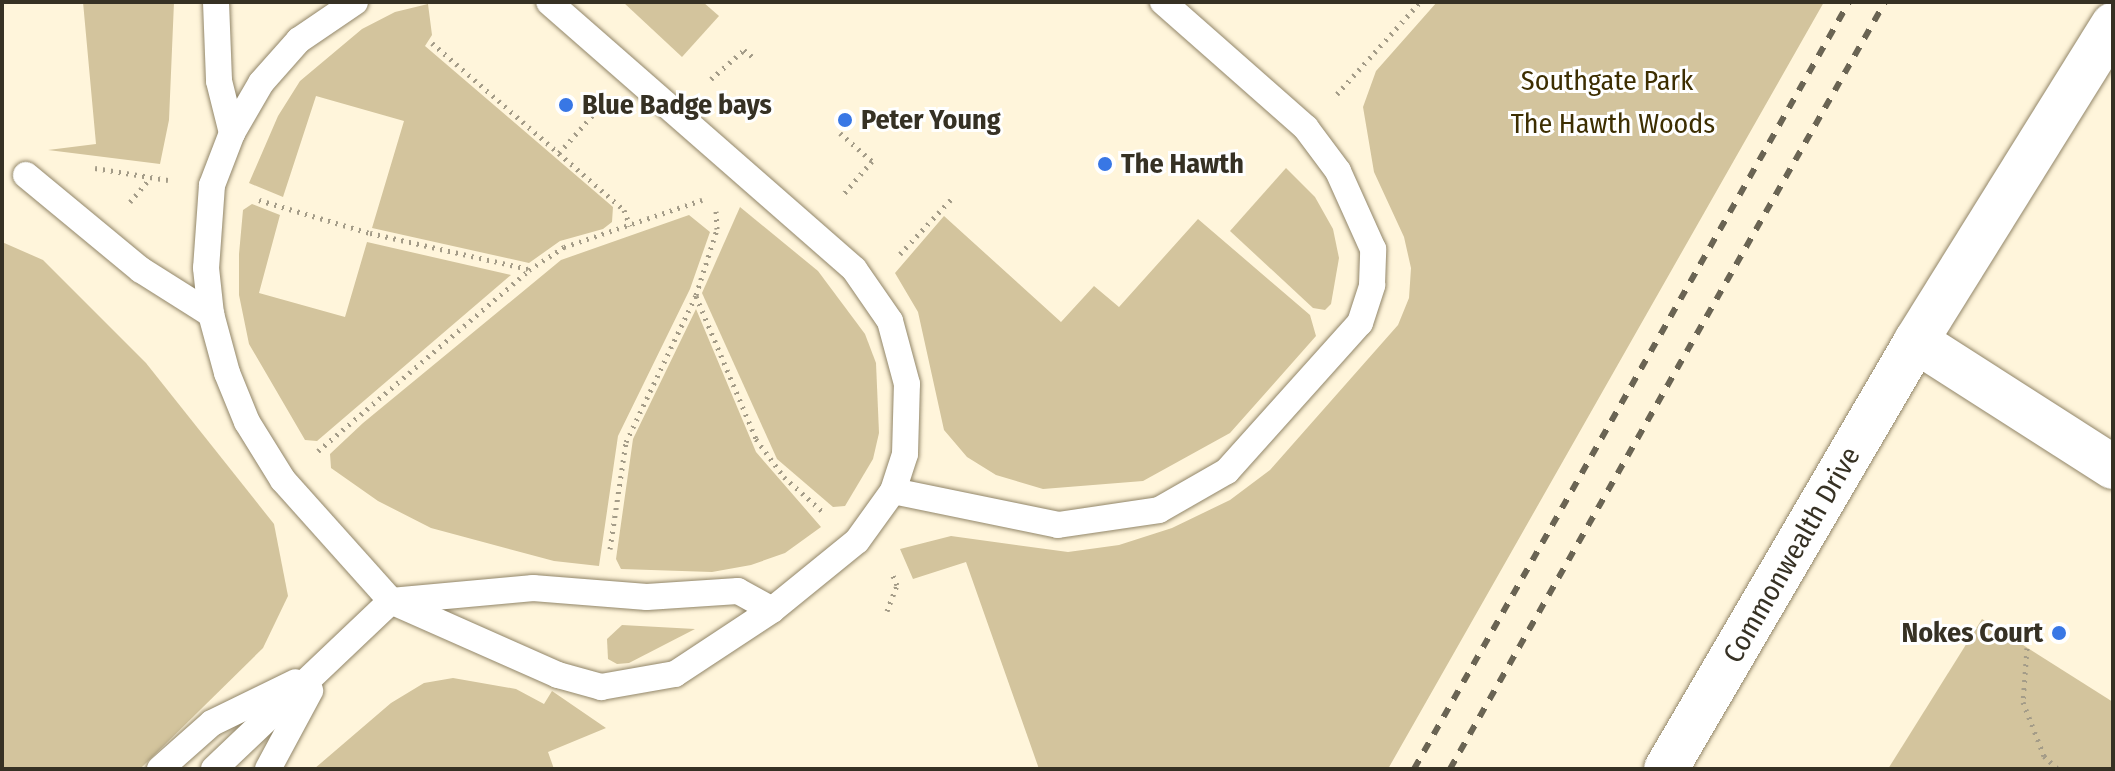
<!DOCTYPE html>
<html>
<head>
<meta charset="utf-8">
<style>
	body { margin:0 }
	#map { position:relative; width:2115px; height:771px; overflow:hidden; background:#fff5db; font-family:"Fira Sans Condensed",sans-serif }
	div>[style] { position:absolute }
	.green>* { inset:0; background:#d3c49d }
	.path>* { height:5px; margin-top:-2.5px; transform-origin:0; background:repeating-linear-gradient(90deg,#a49c88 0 2px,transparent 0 8px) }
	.roads { filter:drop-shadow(0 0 2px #928669) drop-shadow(0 0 2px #928669) }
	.lane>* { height:26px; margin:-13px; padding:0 13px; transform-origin:13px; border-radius:13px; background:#fff }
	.street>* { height:44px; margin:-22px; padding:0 22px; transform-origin:22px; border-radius:22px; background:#fff }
	.rail>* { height:6px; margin-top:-3px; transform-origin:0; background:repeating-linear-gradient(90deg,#6a6453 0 10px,transparent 0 20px) }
	.dots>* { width:22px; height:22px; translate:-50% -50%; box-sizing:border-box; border:4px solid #fff; border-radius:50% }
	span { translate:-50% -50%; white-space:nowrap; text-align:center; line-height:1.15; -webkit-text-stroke:6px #fff; paint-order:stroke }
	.park-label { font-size:28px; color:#3d2e01 }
	.poi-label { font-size:28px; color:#363124; font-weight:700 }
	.left { translate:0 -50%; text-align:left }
	.right { translate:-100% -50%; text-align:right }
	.street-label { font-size:28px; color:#363124 }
	.frame { position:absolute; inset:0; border:4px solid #363124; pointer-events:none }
</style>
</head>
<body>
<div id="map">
	<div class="green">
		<div style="clip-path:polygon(83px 2px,174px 2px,169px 120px,160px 164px,48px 150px,96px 144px)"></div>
		<div style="clip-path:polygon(623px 2px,703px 2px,719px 16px,682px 57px)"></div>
		<div style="clip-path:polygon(1437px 2px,1824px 2px,1388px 769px,1039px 769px,966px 562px,913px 579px,900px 549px,951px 536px,1068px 552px,1119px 545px,1172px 528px,1230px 500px,1270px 470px,1398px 325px,1409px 298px,1411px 268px,1404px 237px,1374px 172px,1363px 107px,1376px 71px)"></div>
		<div style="clip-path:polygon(428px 4px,432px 35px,425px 46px,613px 207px,612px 222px,603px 229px,560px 241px,529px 263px,372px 228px,404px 121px,316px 96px,283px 197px,249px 183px,278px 116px,300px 81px,362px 29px,395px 12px)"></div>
		<div style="clip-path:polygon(1286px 168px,1315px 197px,1333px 229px,1339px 258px,1331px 304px,1325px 310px,1313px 308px,1230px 231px)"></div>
		<div style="clip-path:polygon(252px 204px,280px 215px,259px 293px,345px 317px,367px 242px,511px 275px,317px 441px,305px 440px,249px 344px,239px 295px,239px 254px,243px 210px)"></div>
		<div style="clip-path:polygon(740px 207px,818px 271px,865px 334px,876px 363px,879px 433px,873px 459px,845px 506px,833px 507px,777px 459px,702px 293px)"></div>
		<div style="clip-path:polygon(689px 215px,710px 232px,690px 289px,618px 436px,599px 566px,554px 561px,431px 528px,378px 501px,331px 468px,330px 454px,363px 423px,561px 260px)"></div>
		<div style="clip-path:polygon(944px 216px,1061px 322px,1094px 286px,1119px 307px,1198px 219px,1310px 315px,1316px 336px,1230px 433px,1143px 481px,1043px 489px,996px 475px,967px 457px,944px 430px,918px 312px,895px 273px)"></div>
		<div style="clip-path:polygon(2px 242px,43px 260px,146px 363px,274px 524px,288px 596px,263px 648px,140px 769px,2px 769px)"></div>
		<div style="clip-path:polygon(696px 309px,756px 452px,821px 527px,785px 553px,751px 565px,712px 572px,621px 569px,616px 559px,633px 439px)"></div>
		<div style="clip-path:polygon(1982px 619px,2113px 702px,2113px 769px,1888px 769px)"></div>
		<div style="clip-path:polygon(622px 625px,695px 629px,629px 663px,617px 664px,608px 659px,607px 639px)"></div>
		<div style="clip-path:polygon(453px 678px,516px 689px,544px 704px,552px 691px,606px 728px,548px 752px,554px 769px,314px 769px,391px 703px,424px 683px)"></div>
	</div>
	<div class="path">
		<div style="left:432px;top:43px;width:254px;rotate:41deg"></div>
		<div style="left:624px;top:210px;width:17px;rotate:69deg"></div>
		<div style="left:711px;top:79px;width:44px;rotate:-41.3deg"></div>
		<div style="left:744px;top:50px;width:13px;rotate:39deg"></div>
		<div style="left:1337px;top:94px;width:124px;rotate:-47.9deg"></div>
		<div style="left:840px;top:133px;width:43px;rotate:41.2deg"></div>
		<div style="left:872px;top:161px;width:46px;rotate:130.6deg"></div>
		<div style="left:559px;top:153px;width:62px;rotate:-48.3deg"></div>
		<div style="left:95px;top:168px;width:74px;rotate:9.3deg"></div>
		<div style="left:259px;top:200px;width:116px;rotate:16.6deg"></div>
		<div style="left:370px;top:233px;width:162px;rotate:12.8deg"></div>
		<div style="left:130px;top:202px;width:30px;rotate:-50deg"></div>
		<div style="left:900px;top:254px;width:79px;rotate:-47deg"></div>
		<div style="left:696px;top:296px;width:155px;rotate:67.2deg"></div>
		<div style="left:756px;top:439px;width:47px;rotate:53.6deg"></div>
		<div style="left:784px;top:477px;width:51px;rotate:41.8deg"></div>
		<div style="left:318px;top:451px;width:278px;rotate:-40.6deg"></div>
		<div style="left:529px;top:270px;width:42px;rotate:-33.3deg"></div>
		<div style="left:564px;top:247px;width:146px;rotate:-18.8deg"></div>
		<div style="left:610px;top:549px;width:108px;rotate:-81.5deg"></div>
		<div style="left:626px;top:442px;width:163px;rotate:-64.5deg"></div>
		<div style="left:696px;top:295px;width:69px;rotate:-72.3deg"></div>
		<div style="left:717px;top:229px;width:18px;rotate:-93deg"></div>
		<div style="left:887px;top:611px;width:28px;rotate:-69deg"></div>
		<div style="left:897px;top:585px;width:13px;rotate:-113deg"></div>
		<div style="left:2027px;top:648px;width:54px;rotate:94.2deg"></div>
		<div style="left:2023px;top:702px;width:58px;rotate:68.7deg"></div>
		<div style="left:2044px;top:756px;width:19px;rotate:43deg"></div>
	</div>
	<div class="roads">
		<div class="lane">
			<div style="left:216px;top:2px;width:79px;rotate:87.8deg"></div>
			<div style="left:219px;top:81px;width:54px;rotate:76deg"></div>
			<div style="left:355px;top:2px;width:68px;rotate:145.8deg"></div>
			<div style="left:299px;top:40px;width:57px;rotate:131.5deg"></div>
			<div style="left:261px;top:83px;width:58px;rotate:120.1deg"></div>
			<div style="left:232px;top:133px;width:56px;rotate:111deg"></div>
			<div style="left:212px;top:185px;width:83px;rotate:94.1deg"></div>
			<div style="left:206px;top:268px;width:46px;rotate:83.8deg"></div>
			<div style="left:211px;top:314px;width:61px;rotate:74.8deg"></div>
			<div style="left:227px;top:373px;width:53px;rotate:67.8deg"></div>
			<div style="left:247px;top:422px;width:68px;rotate:58.2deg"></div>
			<div style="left:283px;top:480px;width:162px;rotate:48.2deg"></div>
			<div style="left:391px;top:601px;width:183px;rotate:23.9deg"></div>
			<div style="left:558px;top:675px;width:45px;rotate:15.6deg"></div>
			<div style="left:601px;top:687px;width:75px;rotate:-10deg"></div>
			<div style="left:675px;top:674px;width:116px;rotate:-33.4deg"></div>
			<div style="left:772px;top:610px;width:109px;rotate:-39.1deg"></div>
			<div style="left:857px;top:541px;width:62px;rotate:-54.2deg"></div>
			<div style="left:893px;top:491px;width:39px;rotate:-72deg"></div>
			<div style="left:905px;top:454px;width:70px;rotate:-88.4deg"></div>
			<div style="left:907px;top:384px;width:65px;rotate:-105.1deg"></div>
			<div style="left:890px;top:321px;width:63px;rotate:-124.7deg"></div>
			<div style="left:854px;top:269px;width:405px;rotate:-138.8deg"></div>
			<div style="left:26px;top:175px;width:149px;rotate:39.6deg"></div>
			<div style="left:141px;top:270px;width:83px;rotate:32.2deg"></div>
			<div style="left:893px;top:491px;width:168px;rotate:11.6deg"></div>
			<div style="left:1058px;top:525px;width:102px;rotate:-8.4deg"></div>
			<div style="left:1159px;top:510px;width:78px;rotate:-29.8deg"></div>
			<div style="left:1227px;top:471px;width:199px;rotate:-48.1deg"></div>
			<div style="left:1360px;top:323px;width:40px;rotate:-72deg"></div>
			<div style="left:1372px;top:285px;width:36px;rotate:-88deg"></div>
			<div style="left:1373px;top:249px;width:85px;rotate:-114.2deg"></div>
			<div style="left:1338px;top:171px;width:54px;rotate:-126.7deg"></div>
			<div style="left:1306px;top:128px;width:191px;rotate:-138.6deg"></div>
			<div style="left:160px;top:769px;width:69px;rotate:-41.5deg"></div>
			<div style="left:212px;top:723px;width:93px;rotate:-26deg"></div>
			<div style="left:214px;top:769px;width:244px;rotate:-43.5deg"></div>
			<div style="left:391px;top:601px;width:143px;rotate:-5.2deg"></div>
			<div style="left:533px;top:588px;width:114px;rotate:4.5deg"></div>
			<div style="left:647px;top:597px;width:91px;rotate:-3.8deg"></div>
			<div style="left:738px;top:591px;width:39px;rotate:29deg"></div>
			<div style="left:268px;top:769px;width:89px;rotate:-61.7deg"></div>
		</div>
		<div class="street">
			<div style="left:1916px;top:341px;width:234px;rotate:32.6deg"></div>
			<div style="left:1666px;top:769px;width:496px;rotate:-59.7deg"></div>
			<div style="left:1916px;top:341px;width:373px;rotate:-58.1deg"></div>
		</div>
	</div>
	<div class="rail">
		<div style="left:1414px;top:769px;width:882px;rotate:-60.44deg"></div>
		<div style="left:1450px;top:769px;width:882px;rotate:-60.44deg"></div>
	</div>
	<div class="dots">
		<div style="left:566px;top:105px;background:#3877e5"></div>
		<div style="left:845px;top:120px;background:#3877e5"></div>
		<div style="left:1105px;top:164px;background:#3877e5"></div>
		<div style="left:2059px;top:633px;background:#3877e5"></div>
	</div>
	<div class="park-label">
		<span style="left:1607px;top:81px">Southgate Park</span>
		<span style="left:1613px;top:124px">The Hawth Woods</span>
	</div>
	<div class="poi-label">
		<span class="left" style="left:582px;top:105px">Blue Badge bays</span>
		<span class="left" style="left:861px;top:120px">Peter Young</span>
		<span class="left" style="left:1121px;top:164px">The Hawth</span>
		<span class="right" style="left:2043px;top:633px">Nokes Court</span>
	</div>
	<div class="street-label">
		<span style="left:1792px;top:555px;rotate:-60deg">Commonwealth Drive</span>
	</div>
	<div class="frame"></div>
</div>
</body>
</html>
